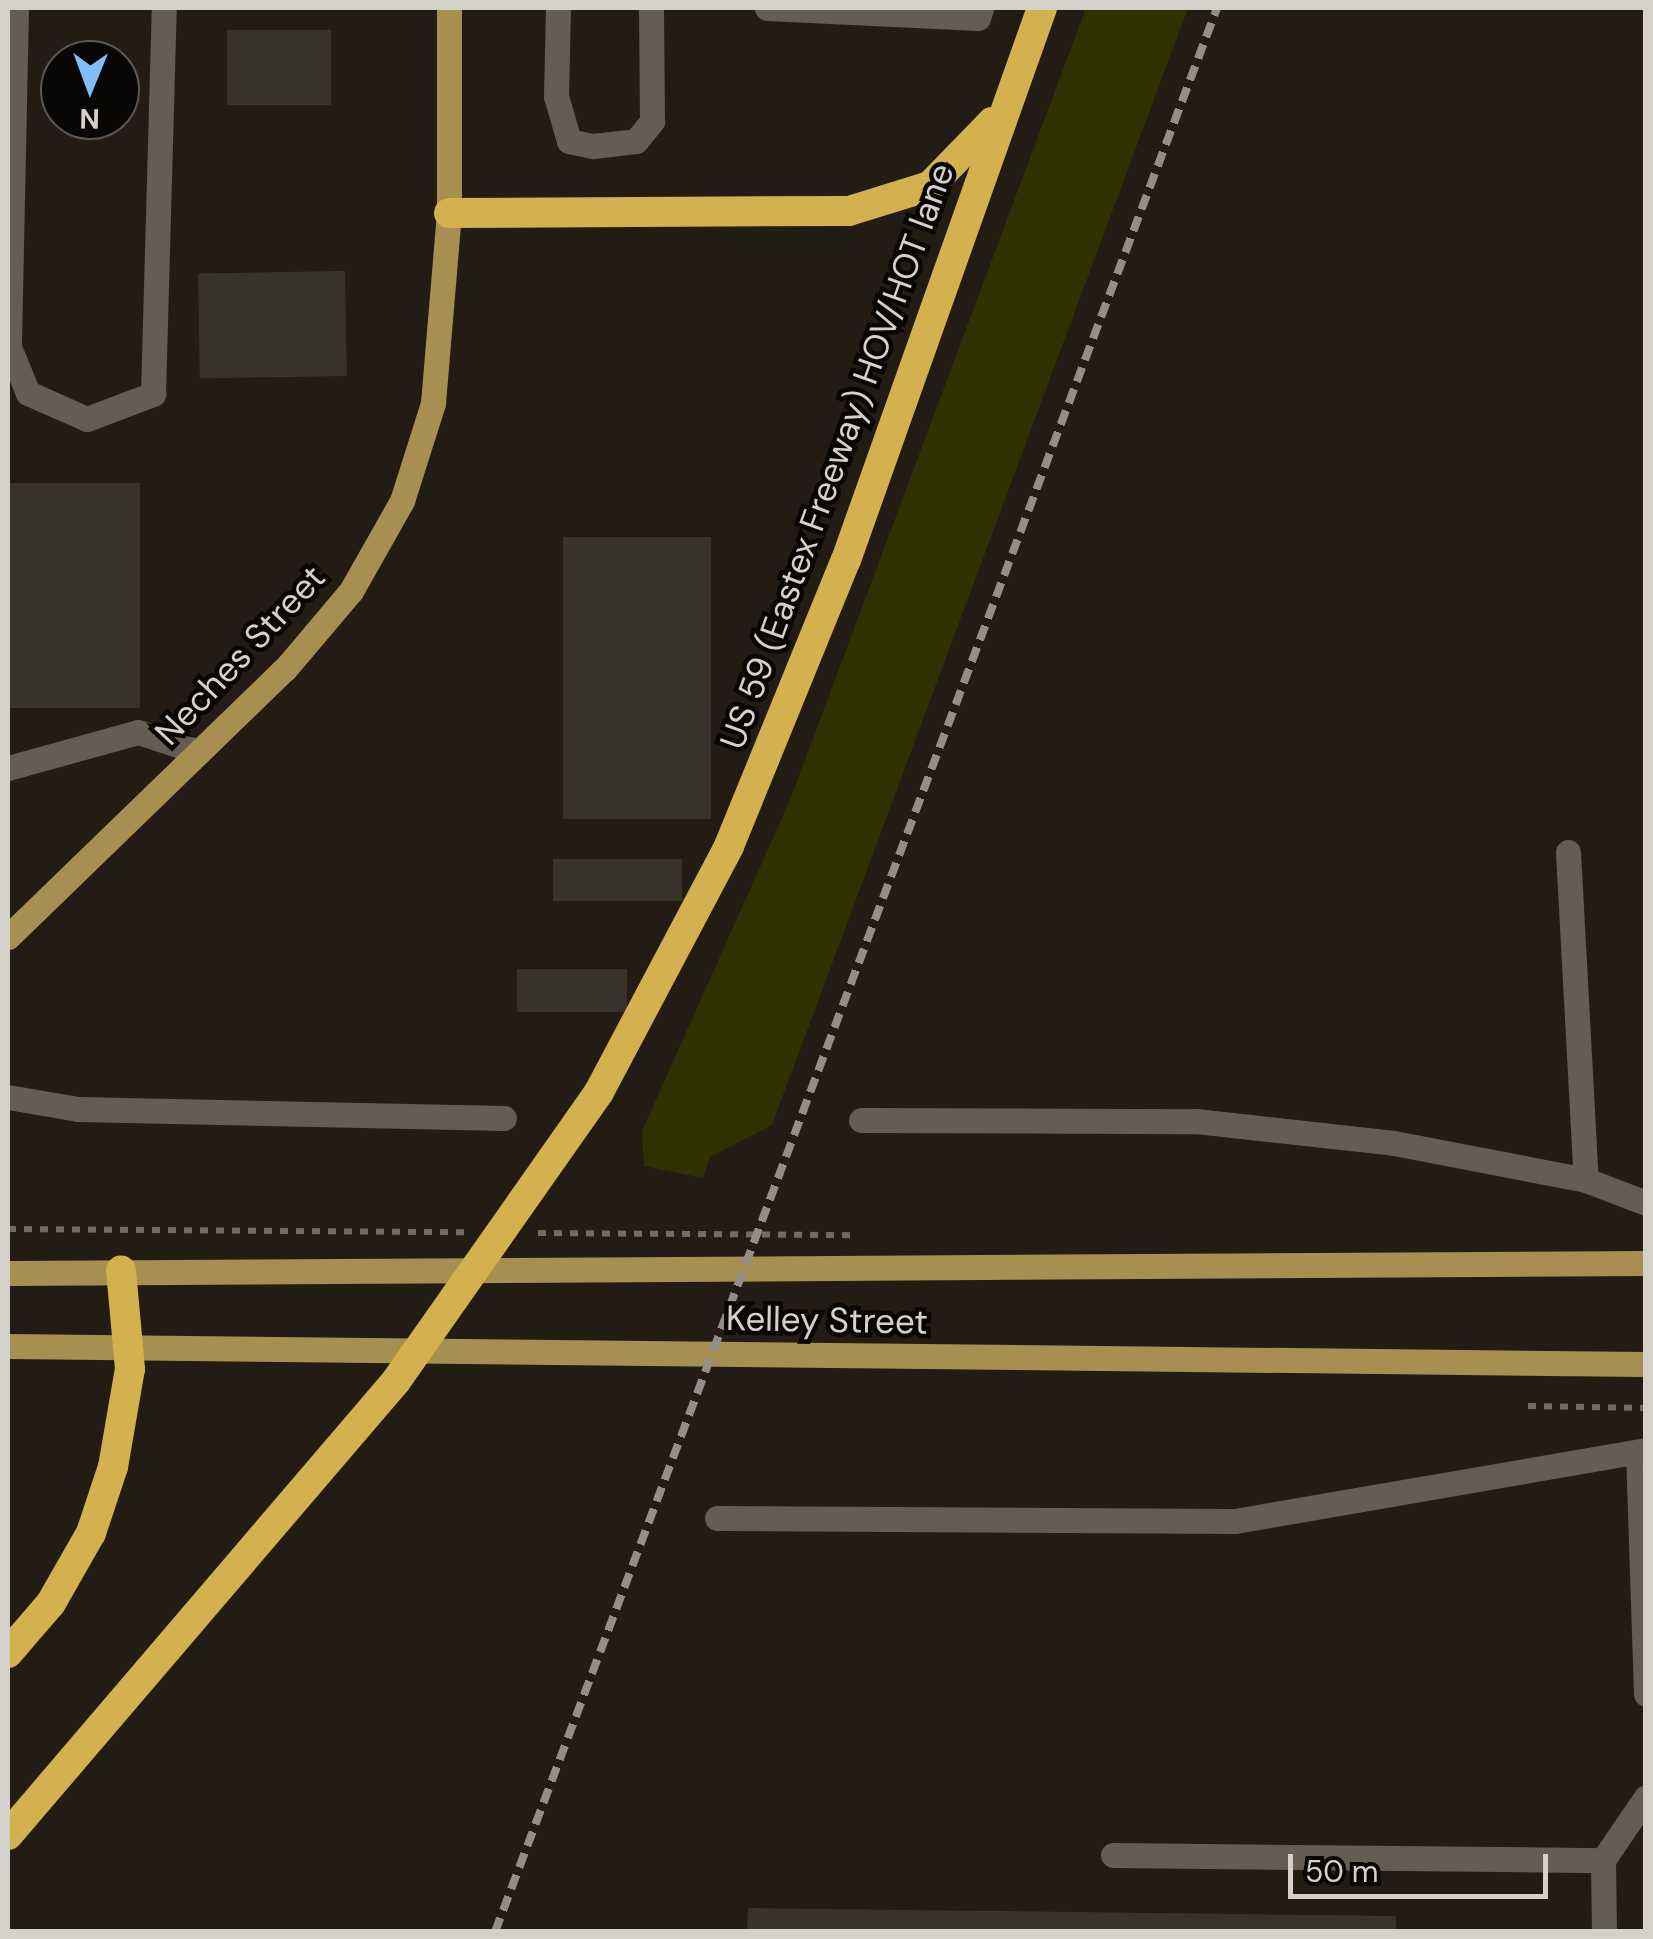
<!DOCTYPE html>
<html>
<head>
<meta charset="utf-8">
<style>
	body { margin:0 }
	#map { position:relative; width:1653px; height:1939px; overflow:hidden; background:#221c14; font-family:"DM Sans",sans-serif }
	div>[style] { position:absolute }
	.green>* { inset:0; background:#2e3100 }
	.building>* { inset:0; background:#38332a; transform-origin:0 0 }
	.path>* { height:6px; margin-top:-3px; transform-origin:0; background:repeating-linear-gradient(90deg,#716d66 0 8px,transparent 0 16px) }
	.minor>* { height:25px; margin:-12.5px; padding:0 12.5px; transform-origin:12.5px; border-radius:12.5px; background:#635d54 }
	.major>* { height:25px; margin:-12.5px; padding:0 12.5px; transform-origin:12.5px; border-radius:12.5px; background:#a68f50 }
	.highway>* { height:30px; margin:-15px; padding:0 15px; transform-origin:15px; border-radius:15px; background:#d3b14e }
	.rail>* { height:8px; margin-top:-4px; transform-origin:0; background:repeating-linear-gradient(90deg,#938e88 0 15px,transparent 0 23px) }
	span { translate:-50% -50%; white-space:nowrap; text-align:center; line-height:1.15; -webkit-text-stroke:9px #090705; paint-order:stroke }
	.street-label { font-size:35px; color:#d4d1cb }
	.frame { position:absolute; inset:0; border:10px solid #d4d1cb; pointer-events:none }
	.north { position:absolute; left:40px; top:40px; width:100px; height:100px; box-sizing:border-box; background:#090705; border:2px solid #5a5854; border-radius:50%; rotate:181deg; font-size:28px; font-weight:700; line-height:40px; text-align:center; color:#d4d1cb }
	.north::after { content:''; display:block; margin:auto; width:35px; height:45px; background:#81bdfa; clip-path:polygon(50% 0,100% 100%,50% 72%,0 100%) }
	.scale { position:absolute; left:1288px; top:1854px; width:260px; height:45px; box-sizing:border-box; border:5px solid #d4d1cb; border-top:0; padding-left:12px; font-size:30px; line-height:35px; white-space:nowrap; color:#d4d1cb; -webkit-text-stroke:8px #090705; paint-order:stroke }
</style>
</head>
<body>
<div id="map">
	<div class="green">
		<div style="clip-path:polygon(1086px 8px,1188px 8px,772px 1125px,710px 1157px,703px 1178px,644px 1166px,642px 1131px,790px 800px)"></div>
	</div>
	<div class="building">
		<div style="left:227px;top:30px;width:104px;height:75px"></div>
		<div style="left:345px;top:271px;width:105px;height:147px;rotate:89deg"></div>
		<div style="left:140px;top:483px;width:225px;height:132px;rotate:90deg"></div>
		<div style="left:711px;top:537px;width:282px;height:148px;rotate:90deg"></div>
		<div style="left:682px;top:859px;width:42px;height:129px;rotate:90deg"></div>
		<div style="left:517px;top:969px;width:110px;height:43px"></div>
		<div style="clip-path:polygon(748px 1908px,1396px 1916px,1396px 1932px,747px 1932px)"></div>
	</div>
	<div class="path">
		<div style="left:8px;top:1229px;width:457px;rotate:0.4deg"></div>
		<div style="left:538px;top:1233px;width:317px;rotate:0.4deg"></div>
		<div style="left:1528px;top:1406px;width:118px;rotate:1deg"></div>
	</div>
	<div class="minor">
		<div style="left:16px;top:8px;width:339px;rotate:91.2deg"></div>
		<div style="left:9px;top:347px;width:50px;rotate:67.6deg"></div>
		<div style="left:28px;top:393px;width:64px;rotate:23.8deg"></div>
		<div style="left:87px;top:419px;width:71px;rotate:-20.7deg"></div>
		<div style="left:153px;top:394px;width:386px;rotate:-88.4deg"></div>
		<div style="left:558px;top:8px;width:88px;rotate:91.3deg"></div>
		<div style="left:556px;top:96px;width:47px;rotate:73.9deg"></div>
		<div style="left:569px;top:141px;width:25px;rotate:12deg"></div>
		<div style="left:593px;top:146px;width:43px;rotate:-6.6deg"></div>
		<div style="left:636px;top:141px;width:26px;rotate:-51deg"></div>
		<div style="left:652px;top:121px;width:113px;rotate:-90.5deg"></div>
		<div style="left:767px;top:8px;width:211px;rotate:2.7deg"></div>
		<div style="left:978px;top:18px;width:10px;rotate:-73deg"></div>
		<div style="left:8px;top:768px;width:135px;rotate:-15.5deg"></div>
		<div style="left:138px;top:732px;width:64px;rotate:18.2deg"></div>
		<div style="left:1568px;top:852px;width:328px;rotate:86.9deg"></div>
		<div style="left:8px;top:1097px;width:71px;rotate:9.7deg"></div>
		<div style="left:78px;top:1109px;width:426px;rotate:1.2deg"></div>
		<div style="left:861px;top:1120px;width:335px;rotate:0.2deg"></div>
		<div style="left:1196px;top:1121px;width:199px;rotate:6.3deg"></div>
		<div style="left:1394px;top:1143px;width:196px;rotate:10.9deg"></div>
		<div style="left:1586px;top:1180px;width:64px;rotate:21deg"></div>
		<div style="left:1638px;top:1452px;width:242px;rotate:88.1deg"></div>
		<div style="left:717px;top:1518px;width:518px;rotate:0.33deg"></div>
		<div style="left:1235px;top:1521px;width:417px;rotate:-9.8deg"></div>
		<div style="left:1113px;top:1855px;width:490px;rotate:0.6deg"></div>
		<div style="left:1604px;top:1932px;width:72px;rotate:-90.8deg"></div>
		<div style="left:1603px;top:1860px;width:76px;rotate:-55.7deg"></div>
	</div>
	<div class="major">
		<div style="left:8px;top:937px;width:385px;rotate:-44.1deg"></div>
		<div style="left:285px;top:669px;width:102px;rotate:-49.8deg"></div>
		<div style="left:351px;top:591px;width:103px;rotate:-60.5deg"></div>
		<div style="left:402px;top:501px;width:103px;rotate:-72.4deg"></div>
		<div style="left:433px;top:403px;width:191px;rotate:-85.2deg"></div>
		<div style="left:449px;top:213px;width:205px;rotate:-90deg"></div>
		<div style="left:8px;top:1273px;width:1638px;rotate:-0.35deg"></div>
		<div style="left:8px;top:1346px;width:1638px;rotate:0.63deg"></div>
	</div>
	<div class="highway">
		<div style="left:449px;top:213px;width:400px;rotate:-0.3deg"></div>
		<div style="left:849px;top:211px;width:85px;rotate:-17.2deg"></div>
		<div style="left:930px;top:186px;width:89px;rotate:-45.9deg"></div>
		<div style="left:8px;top:1653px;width:66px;rotate:-49.3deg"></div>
		<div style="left:51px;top:1603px;width:81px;rotate:-60.3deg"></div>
		<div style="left:91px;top:1533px;width:70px;rotate:-71.6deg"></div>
		<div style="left:113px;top:1467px;width:99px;rotate:-80.2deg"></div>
		<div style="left:130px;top:1369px;width:99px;rotate:-95.2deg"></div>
		<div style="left:8px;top:1835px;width:597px;rotate:-49.48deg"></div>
		<div style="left:396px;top:1381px;width:353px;rotate:-54.9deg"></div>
		<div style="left:599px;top:1092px;width:278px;rotate:-62.1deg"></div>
		<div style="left:729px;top:846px;width:309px;rotate:-67.8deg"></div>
		<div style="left:846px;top:560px;width:586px;rotate:-70.45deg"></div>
	</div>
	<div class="rail">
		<div style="left:495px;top:1932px;width:2055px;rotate:-69.43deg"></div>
	</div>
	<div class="street-label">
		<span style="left:837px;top:456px;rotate:-70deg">US 59 (Eastex Freeway) HOV/HOT lane</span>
		<span style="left:240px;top:655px;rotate:-47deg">Neches Street</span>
		<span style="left:827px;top:1320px;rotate:1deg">Kelley Street</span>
	</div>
	<div class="frame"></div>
	<div class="north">N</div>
	<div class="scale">50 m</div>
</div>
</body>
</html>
